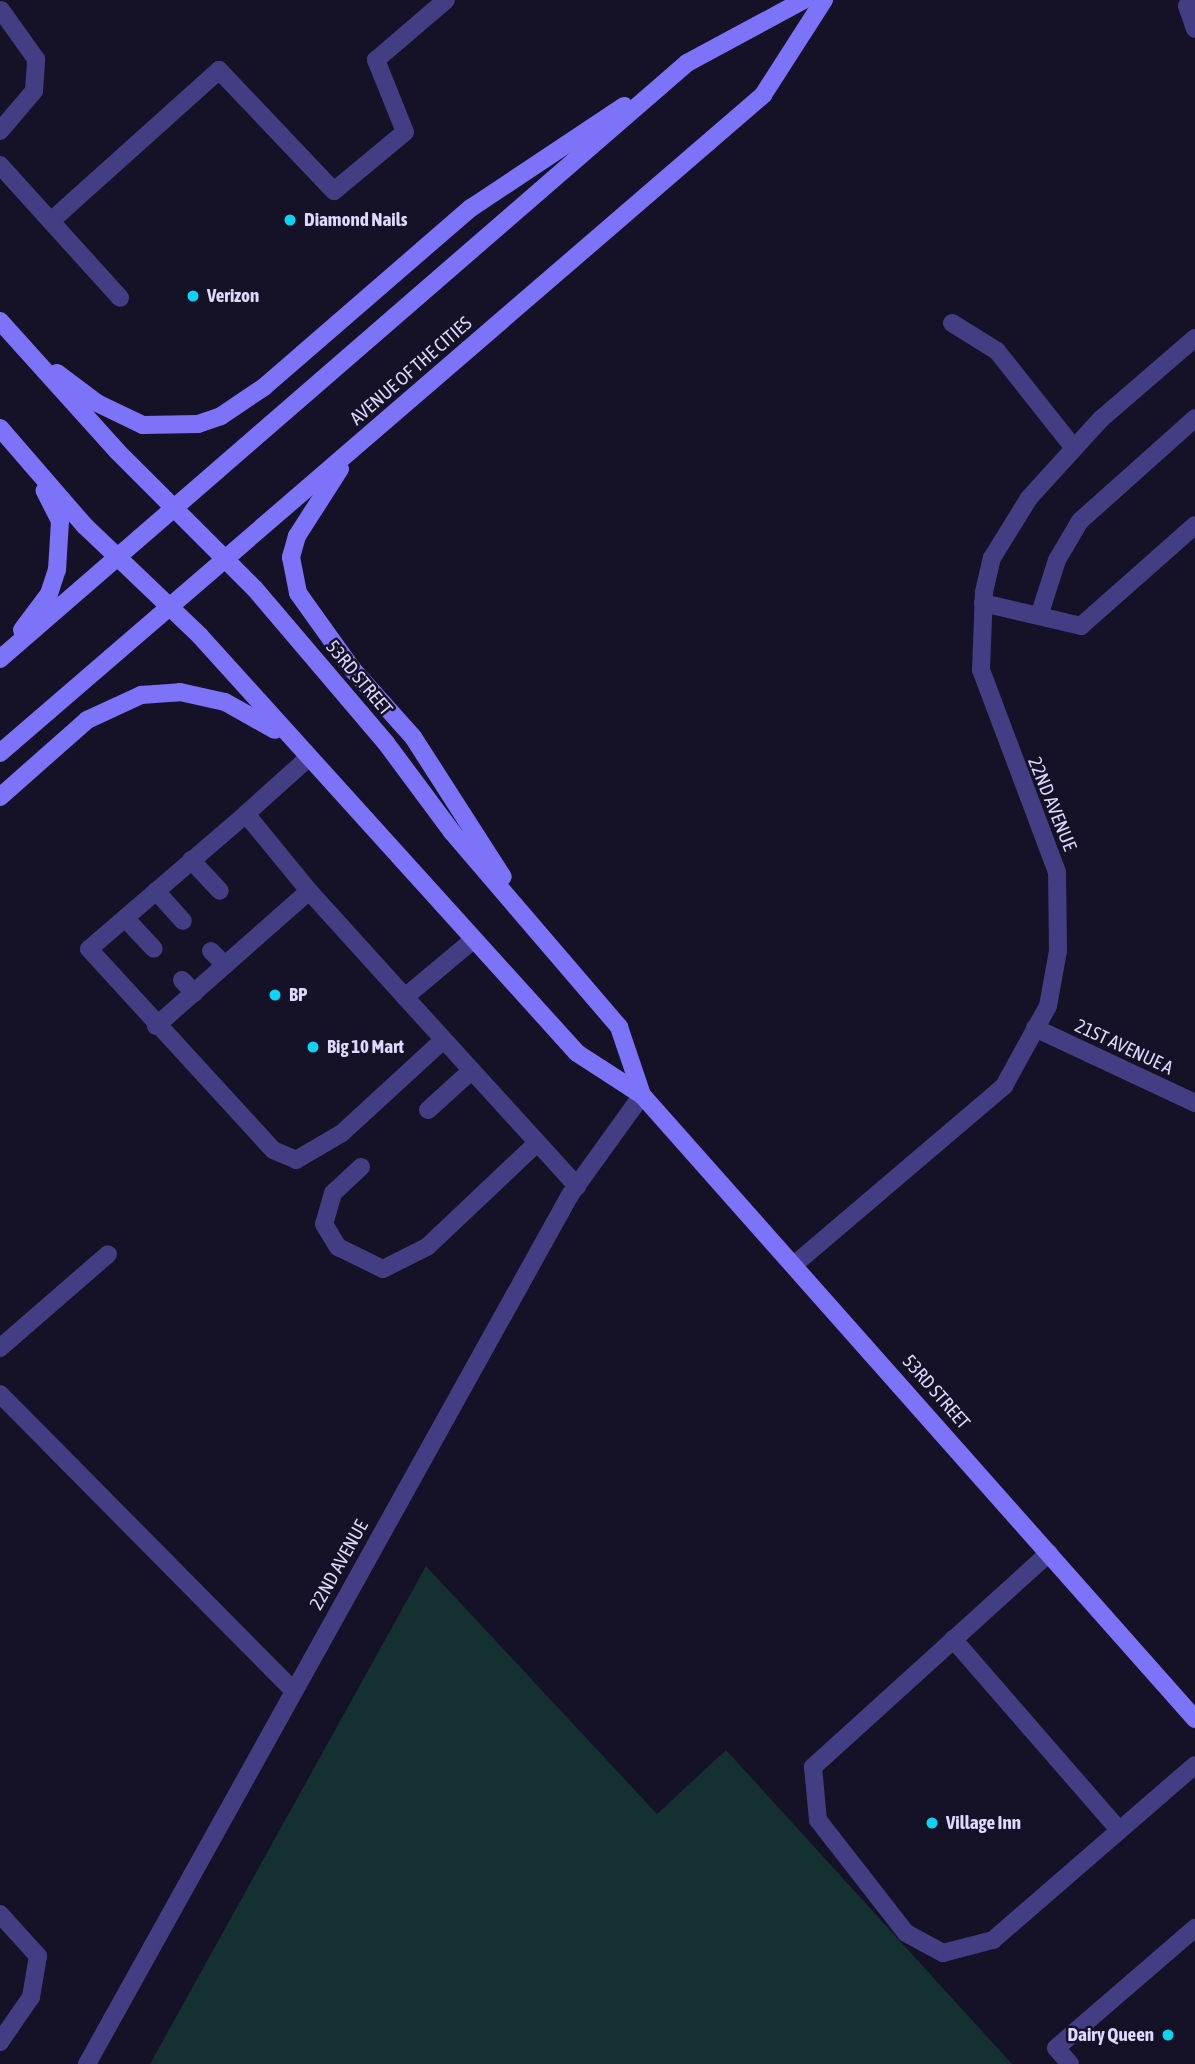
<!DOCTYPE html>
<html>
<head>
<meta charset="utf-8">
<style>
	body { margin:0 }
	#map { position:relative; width:1195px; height:2064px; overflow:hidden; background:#151126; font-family:"Asap Condensed",sans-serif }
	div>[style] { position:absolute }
	.green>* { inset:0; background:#143030 }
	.lane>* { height:18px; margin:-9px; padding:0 9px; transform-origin:9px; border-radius:9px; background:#433e83 }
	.street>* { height:18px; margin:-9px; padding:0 9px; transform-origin:9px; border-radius:9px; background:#433e83 }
	.secondary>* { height:18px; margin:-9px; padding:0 9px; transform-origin:9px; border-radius:9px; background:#7c73f9 }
	.dots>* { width:19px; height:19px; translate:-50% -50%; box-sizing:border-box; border:4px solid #151126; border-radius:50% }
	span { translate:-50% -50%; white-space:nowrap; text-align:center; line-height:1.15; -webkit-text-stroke:5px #151126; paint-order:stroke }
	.poi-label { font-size:19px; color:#ded8fd; font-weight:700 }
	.left { translate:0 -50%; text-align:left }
	.right { translate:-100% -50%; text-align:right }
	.street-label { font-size:19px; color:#ded8fd }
</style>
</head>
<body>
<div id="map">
	<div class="green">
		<div style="clip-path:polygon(426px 1566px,657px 1814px,726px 1750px,1012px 2064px,150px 2064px)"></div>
	</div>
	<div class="lane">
		<div style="left:1194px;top:0;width:9px;rotate:139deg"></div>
		<div style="left:1187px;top:6px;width:24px;rotate:71deg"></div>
		<div style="left:0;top:131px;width:52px;rotate:-49.6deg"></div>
		<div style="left:34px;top:91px;width:32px;rotate:-86deg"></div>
		<div style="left:36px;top:59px;width:60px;rotate:-125.5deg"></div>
		<div style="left:0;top:165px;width:179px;rotate:47.9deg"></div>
		<div style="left:51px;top:221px;width:226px;rotate:-41.9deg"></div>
		<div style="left:219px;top:70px;width:167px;rotate:46.5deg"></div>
		<div style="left:334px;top:191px;width:92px;rotate:-39.7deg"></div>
		<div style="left:405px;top:132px;width:78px;rotate:-111.9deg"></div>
		<div style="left:376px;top:60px;width:92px;rotate:-40.6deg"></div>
		<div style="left:952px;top:323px;width:53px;rotate:31.9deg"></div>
		<div style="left:997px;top:351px;width:122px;rotate:51.6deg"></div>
		<div style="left:983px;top:603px;width:101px;rotate:13.2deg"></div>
		<div style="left:1081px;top:626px;width:152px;rotate:-41.5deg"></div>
		<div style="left:1040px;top:613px;width:56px;rotate:-72.2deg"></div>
		<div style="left:1057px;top:560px;width:45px;rotate:-59.5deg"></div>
		<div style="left:1080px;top:521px;width:154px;rotate:-41.8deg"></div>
		<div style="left:307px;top:759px;width:82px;rotate:138deg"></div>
		<div style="left:246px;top:814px;width:99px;rotate:50.7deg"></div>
		<div style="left:309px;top:891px;width:143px;rotate:47.8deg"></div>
		<div style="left:405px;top:997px;width:87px;rotate:-39.9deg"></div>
		<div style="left:246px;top:814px;width:207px;rotate:139.3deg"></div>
		<div style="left:89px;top:949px;width:273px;rotate:47.5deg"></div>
		<div style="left:273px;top:1150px;width:25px;rotate:23deg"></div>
		<div style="left:296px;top:1160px;width:53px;rotate:-30.4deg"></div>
		<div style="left:342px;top:1133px;width:137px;rotate:-42.6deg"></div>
		<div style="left:191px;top:860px;width:42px;rotate:46.9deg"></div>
		<div style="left:156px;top:891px;width:40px;rotate:48deg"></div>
		<div style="left:125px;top:918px;width:42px;rotate:46.9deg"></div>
		<div style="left:211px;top:951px;width:20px;rotate:45deg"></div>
		<div style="left:182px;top:980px;width:18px;rotate:47deg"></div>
		<div style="left:405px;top:997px;width:256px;rotate:47.7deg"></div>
		<div style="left:156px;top:1026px;width:204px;rotate:-41.4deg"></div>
		<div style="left:428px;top:1110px;width:58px;rotate:-42.2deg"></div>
		<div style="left:361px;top:1167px;width:38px;rotate:137deg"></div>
		<div style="left:333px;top:1193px;width:32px;rotate:106deg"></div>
		<div style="left:324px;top:1224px;width:27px;rotate:59deg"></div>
		<div style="left:338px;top:1247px;width:50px;rotate:26.1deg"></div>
		<div style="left:383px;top:1269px;width:49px;rotate:-26.6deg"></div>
		<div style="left:427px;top:1247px;width:151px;rotate:-43.4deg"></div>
		<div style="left:0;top:1348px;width:143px;rotate:-41deg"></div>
		<div style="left:0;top:1394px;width:416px;rotate:45.3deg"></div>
		<div style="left:1049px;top:1553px;width:319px;rotate:137.8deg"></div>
		<div style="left:813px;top:1767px;width:53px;rotate:84.6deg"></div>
		<div style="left:818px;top:1820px;width:143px;rotate:52.1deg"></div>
		<div style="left:906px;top:1933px;width:42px;rotate:28.4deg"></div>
		<div style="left:943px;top:1953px;width:52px;rotate:-14.6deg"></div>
		<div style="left:993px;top:1940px;width:267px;rotate:-40.9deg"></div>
		<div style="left:953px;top:1639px;width:253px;rotate:49deg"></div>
		<div style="left:0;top:1914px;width:57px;rotate:47.9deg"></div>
		<div style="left:38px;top:1956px;width:42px;rotate:99.7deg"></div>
		<div style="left:31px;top:1997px;width:55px;rotate:124.6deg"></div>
		<div style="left:1070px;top:2064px;width:21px;rotate:-131deg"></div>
		<div style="left:1056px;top:2048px;width:184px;rotate:-40.8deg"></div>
	</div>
	<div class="street">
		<div style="left:1035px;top:1028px;width:177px;rotate:25.1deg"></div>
		<div style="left:795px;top:1264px;width:275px;rotate:-40.4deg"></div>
		<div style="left:1004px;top:1086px;width:91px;rotate:-61.2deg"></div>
		<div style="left:1048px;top:1006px;width:56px;rotate:-79.7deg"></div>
		<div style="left:1058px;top:951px;width:79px;rotate:-90.7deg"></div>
		<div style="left:1057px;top:872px;width:216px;rotate:-110.6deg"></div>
		<div style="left:981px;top:670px;width:78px;rotate:-87.8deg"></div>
		<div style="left:984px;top:592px;width:35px;rotate:-77deg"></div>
		<div style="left:992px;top:558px;width:70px;rotate:-58.3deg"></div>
		<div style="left:1029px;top:498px;width:107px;rotate:-47.7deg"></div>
		<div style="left:1101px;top:419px;width:124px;rotate:-40.8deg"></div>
		<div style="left:87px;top:2064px;width:994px;rotate:-60.93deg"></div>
		<div style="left:570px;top:1195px;width:123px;rotate:-54.2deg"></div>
	</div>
	<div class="secondary">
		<div style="left:0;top:321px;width:175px;rotate:48deg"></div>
		<div style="left:117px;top:451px;width:195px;rotate:45deg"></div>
		<div style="left:255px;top:589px;width:202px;rotate:49.6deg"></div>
		<div style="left:386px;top:743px;width:111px;rotate:53.4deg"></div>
		<div style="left:452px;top:832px;width:257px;rotate:49.4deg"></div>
		<div style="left:619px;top:1027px;width:72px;rotate:71.3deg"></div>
		<div style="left:57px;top:373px;width:50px;rotate:36.9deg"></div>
		<div style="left:97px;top:403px;width:51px;rotate:25.6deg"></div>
		<div style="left:143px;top:425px;width:55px;rotate:-1deg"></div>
		<div style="left:198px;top:424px;width:24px;rotate:-19deg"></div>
		<div style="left:221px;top:416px;width:52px;rotate:-34deg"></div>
		<div style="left:264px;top:387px;width:274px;rotate:-40.9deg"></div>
		<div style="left:471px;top:208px;width:184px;rotate:-33.7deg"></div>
		<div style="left:0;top:428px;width:130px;rotate:49.1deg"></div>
		<div style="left:85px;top:526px;width:159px;rotate:43.7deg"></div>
		<div style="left:200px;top:636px;width:562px;rotate:47.88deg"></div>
		<div style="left:577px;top:1053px;width:77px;rotate:32.9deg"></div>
		<div style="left:642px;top:1095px;width:834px;rotate:48.45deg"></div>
		<div style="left:340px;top:469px;width:80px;rotate:122.7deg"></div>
		<div style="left:297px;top:536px;width:22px;rotate:106deg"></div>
		<div style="left:291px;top:557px;width:37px;rotate:79deg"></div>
		<div style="left:298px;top:593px;width:95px;rotate:54.5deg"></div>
		<div style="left:353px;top:670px;width:90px;rotate:48.2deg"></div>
		<div style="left:413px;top:737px;width:166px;rotate:57.3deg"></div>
		<div style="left:22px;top:630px;width:45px;rotate:-53.1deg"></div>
		<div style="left:49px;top:594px;width:25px;rotate:-72deg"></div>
		<div style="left:57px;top:570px;width:49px;rotate:-86.5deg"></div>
		<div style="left:60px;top:521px;width:34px;rotate:-117deg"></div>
		<div style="left:0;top:659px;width:909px;rotate:-40.94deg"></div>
		<div style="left:687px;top:63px;width:133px;rotate:-28.3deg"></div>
		<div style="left:0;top:753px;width:1008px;rotate:-40.77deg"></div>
		<div style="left:763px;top:95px;width:113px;rotate:-57.3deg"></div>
		<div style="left:0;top:797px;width:116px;rotate:-41.5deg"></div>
		<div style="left:87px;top:720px;width:60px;rotate:-24.8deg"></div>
		<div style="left:141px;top:695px;width:39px;rotate:-4deg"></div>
		<div style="left:180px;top:692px;width:46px;rotate:12.5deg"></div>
		<div style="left:225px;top:702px;width:57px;rotate:29.2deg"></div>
	</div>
	<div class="dots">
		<div style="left:290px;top:220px;background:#0dd4f4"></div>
		<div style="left:193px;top:296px;background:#0dd4f4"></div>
		<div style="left:275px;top:995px;background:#0dd4f4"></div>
		<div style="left:313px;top:1047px;background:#0dd4f4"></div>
		<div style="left:932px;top:1823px;background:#0dd4f4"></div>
		<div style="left:1168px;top:2035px;background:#0dd4f4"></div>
	</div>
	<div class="poi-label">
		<span class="left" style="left:304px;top:220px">Diamond Nails</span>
		<span class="left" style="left:207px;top:296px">Verizon</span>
		<span class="left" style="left:289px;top:995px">BP</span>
		<span class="left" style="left:327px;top:1047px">Big 10 Mart</span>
		<span class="left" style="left:946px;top:1823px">Village Inn</span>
		<span class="right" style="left:1154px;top:2035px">Dairy Queen</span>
	</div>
	<div class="street-label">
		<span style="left:411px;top:371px;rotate:-41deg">AVENUE OF THE CITIES</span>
		<span style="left:359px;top:678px;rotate:50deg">53RD STREET</span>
		<span style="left:1052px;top:804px;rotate:68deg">22ND AVENUE</span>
		<span style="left:1124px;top:1047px;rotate:25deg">21ST AVENUE A</span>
		<span style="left:936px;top:1392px;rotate:49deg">53RD STREET</span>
		<span style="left:339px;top:1565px;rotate:-61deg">22ND AVENUE</span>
	</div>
</div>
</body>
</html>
